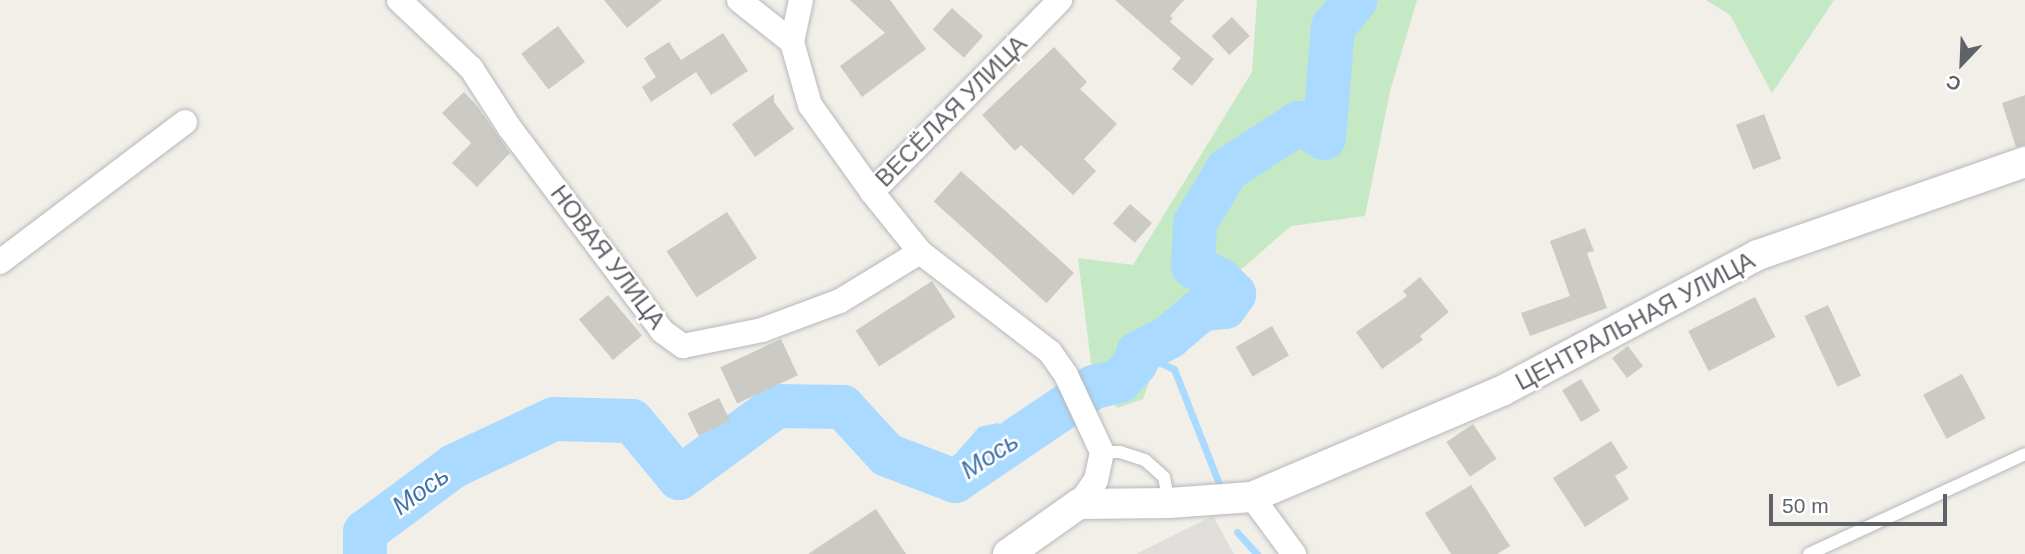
<!DOCTYPE html>
<html>
<head>
<meta charset="utf-8">
<style>
	body { margin:0 }
	#map { position:relative; width:2025px; height:554px; overflow:hidden; background:#f1efe8; font-family:Helvetica,sans-serif }
	div>[style] { position:absolute }
	.industrial>* { inset:0; background:#e0deda }
	.green>* { inset:0; background:#c5e8c5 }
	.water>* { inset:0; background:#aadaff }
	.stream>* { height:7px; margin:-3.5px; padding:0 3.5px; transform-origin:3.5px; border-radius:3.5px; background:#aadaff }
	.river>* { height:44px; margin:-22px; padding:0 22px; transform-origin:22px; border-radius:22px; background:#aadaff }
	.building>* { inset:0; background:#cccac5; transform-origin:0 0 }
	.roads { filter:drop-shadow(0 0 2px #b5b8bc) drop-shadow(0 0 2px #b5b8bc) }
	.service>* { height:12px; margin:-6px; padding:0 6px; transform-origin:6px; border-radius:6px; background:#fff }
	.minor>* { height:24px; margin:-12px; padding:0 12px; transform-origin:12px; border-radius:12px; background:#fff }
	.tertiary>* { height:30px; margin:-15px; padding:0 15px; transform-origin:15px; border-radius:15px; background:#fff }
	span { translate:-50% -50%; white-space:nowrap; text-align:center; line-height:1.15; -webkit-text-stroke:5px #fff; paint-order:stroke }
	.street-label { font-size:24px; color:#5f6368 }
	.water-label { font-size:26px; color:#4174aa; font-style:italic }
	.north { position:absolute; left:1927px; top:28px; width:70px; height:70px; -webkit-text-stroke:5px #fff; paint-order:stroke; rotate:203deg; font-size:19px; font-weight:700; line-height:28px; text-align:center; color:#5f6368 }
	.north::after { content:''; display:block; margin:auto; width:24px; height:32px; background:#5f6368; clip-path:polygon(50% 0,100% 100%,50% 72%,0 100%) }
	.scale { position:absolute; left:1769px; top:494px; width:178px; height:32px; box-sizing:border-box; border:4px solid #5f6368; border-top:0; padding-left:9px; font-size:21px; line-height:24px; white-space:nowrap; color:#5f6368; -webkit-text-stroke:5px #fff; paint-order:stroke }
</style>
</head>
<body>
<div id="map">
	<div class="industrial">
		<div style="clip-path:polygon(1213px 516px,1234px 554px,1136px 554px)"></div>
	</div>
	<div class="green">
		<div style="clip-path:polygon(1257px 0,1417px 0,1390px 91px,1365px 216px,1291px 226px,1166px 335px,1143px 399px,1118px 408px,1094px 387px,1078px 258px,1133px 265px,1252px 72px)"></div>
		<div style="clip-path:polygon(1706px 0,1834px 0,1772px 93px,1730px 15px)"></div>
	</div>
	<div class="water">
		<div style="clip-path:polygon(998px 423px,1006px 429px,1002px 437px,1008px 457px,985px 479px,963px 485px,963px 474px,949px 470px,946px 465px,979px 427px)"></div>
	</div>
	<div class="stream">
		<div style="left:1138px;top:353px;width:39px;rotate:24deg"></div>
		<div style="left:1174px;top:369px;width:123px;rotate:68.6deg"></div>
		<div style="left:1237px;top:532px;width:30px;rotate:48deg"></div>
	</div>
	<div class="river">
		<div style="left:365px;top:554px;width:22px;rotate:-90deg"></div>
		<div style="left:365px;top:532px;width:111px;rotate:-36.6deg"></div>
		<div style="left:454px;top:466px;width:110px;rotate:-25.2deg"></div>
		<div style="left:554px;top:419px;width:78px;rotate:1.5deg"></div>
		<div style="left:632px;top:421px;width:74px;rotate:50.5deg"></div>
		<div style="left:679px;top:478px;width:122px;rotate:-36.3deg"></div>
		<div style="left:777px;top:406px;width:66px;rotate:0.9deg"></div>
		<div style="left:843px;top:407px;width:65px;rotate:47.5deg"></div>
		<div style="left:887px;top:455px;width:73px;rotate:20.9deg"></div>
		<div style="left:955px;top:481px;width:168px;rotate:-34.1deg"></div>
		<div style="left:1094px;top:387px;width:26px;rotate:-13deg"></div>
		<div style="left:1119px;top:381px;width:25px;rotate:-47deg"></div>
		<div style="left:1136px;top:363px;width:10px;rotate:-79deg"></div>
		<div style="left:1138px;top:353px;width:35px;rotate:-27deg"></div>
		<div style="left:1169px;top:337px;width:43px;rotate:-40.3deg"></div>
		<div style="left:1202px;top:309px;width:23px;rotate:-5deg"></div>
		<div style="left:1225px;top:307px;width:16px;rotate:-55deg"></div>
		<div style="left:1234px;top:294px;width:20px;rotate:-135deg"></div>
		<div style="left:1220px;top:280px;width:30px;rotate:-153deg"></div>
		<div style="left:1193px;top:266px;width:43px;rotate:-87.3deg"></div>
		<div style="left:1195px;top:223px;width:63px;rotate:-58.6deg"></div>
		<div style="left:1228px;top:169px;width:85px;rotate:-32.9deg"></div>
		<div style="left:1299px;top:123px;width:29px;rotate:31deg"></div>
		<div style="left:1324px;top:138px;width:111px;rotate:-85.4deg"></div>
		<div style="left:1333px;top:27px;width:35px;rotate:-50deg"></div>
	</div>
	<div class="building">
		<div style="clip-path:polygon(604px 0,662px 0,627px 28px)"></div>
		<div style="clip-path:polygon(850px 0,890px 0,926px 49px,862px 97px,840px 66px,885px 33px)"></div>
		<div style="clip-path:polygon(1115px 0,1184px 0,1170px 16px,1173px 18px,1170px 22px,1214px 59px,1192px 86px,1172px 69px,1181px 58px)"></div>
		<div style="left:952px;top:8px;width:42px;height:29px;rotate:42deg"></div>
		<div style="left:1232px;top:17px;width:26px;height:28px;rotate:47deg"></div>
		<div style="left:558px;top:26px;width:45px;height:46px;rotate:53deg"></div>
		<div style="clip-path:polygon(723px 33px,748px 71px,711px 95px,696px 72px,651px 102px,642px 87px,656px 77px,644px 58px,669px 42px,681px 60px)"></div>
		<div style="clip-path:polygon(1054px 47px,1087px 82px,1080px 89px,1117px 124px,1084px 159px,1096px 171px,1073px 195px,1021px 145px,1015px 151px,982px 115px)"></div>
		<div style="clip-path:polygon(464px 92px,477px 106px,510px 153px,477px 187px,452px 163px,471px 143px,442px 113px)"></div>
		<div style="clip-path:polygon(774px 94px,774px 102px,794px 129px,755px 157px,732px 124px)"></div>
		<div style="clip-path:polygon(2025px 95px,2025px 145px,2016px 147px,2002px 103px)"></div>
		<div style="left:1764px;top:114px;width:48px;height:30px;rotate:69deg"></div>
		<div style="left:961px;top:171px;width:152px;height:41px;rotate:42deg"></div>
		<div style="left:1130px;top:204px;width:29px;height:26px;rotate:41deg"></div>
		<div style="left:727px;top:212px;width:55px;height:72px;rotate:57deg"></div>
		<div style="clip-path:polygon(1585px 228px,1594px 251px,1587px 253px,1607px 308px,1530px 336px,1521px 313px,1570px 296px,1550px 241px)"></div>
		<div style="clip-path:polygon(1420px 277px,1449px 312px,1420px 336px,1423px 340px,1382px 369px,1356px 332px,1407px 296px,1403px 291px)"></div>
		<div style="left:932px;top:281px;width:43px;height:91px;rotate:57deg"></div>
		<div style="left:608px;top:295px;width:53px;height:38px;rotate:50deg"></div>
		<div style="left:1755px;top:297px;width:45px;height:75px;rotate:63deg"></div>
		<div style="left:1828px;top:305px;width:78px;height:26px;rotate:65deg"></div>
		<div style="left:1272px;top:326px;width:34px;height:42px;rotate:60deg"></div>
		<div style="left:781px;top:339px;width:40px;height:67px;rotate:65deg"></div>
		<div style="left:1628px;top:346px;width:25px;height:20px;rotate:53deg"></div>
		<div style="left:1962px;top:374px;width:50px;height:44px;rotate:62deg"></div>
		<div style="left:1581px;top:379px;width:37px;height:22px;rotate:59deg"></div>
		<div style="left:719px;top:398px;width:25px;height:35px;rotate:64deg"></div>
		<div style="left:1473px;top:424px;width:42px;height:32px;rotate:56deg"></div>
		<div style="clip-path:polygon(1611px 441px,1628px 468px,1615px 476px,1629px 499px,1585px 527px,1553px 478px)"></div>
		<div style="clip-path:polygon(1471px 485px,1510px 546px,1497px 554px,1451px 554px,1425px 513px)"></div>
		<div style="clip-path:polygon(876px 509px,906px 554px,808px 554px)"></div>
	</div>
	<div class="roads">
		<div class="service">
			<div style="left:1102px;top:452px;width:18px"></div>
			<div style="left:1120px;top:452px;width:26px;rotate:18deg"></div>
			<div style="left:1145px;top:460px;width:25px;rotate:42deg"></div>
			<div style="left:1164px;top:477px;width:26px;rotate:79deg"></div>
			<div style="left:1809px;top:554px;width:238px;rotate:-24.8deg"></div>
		</div>
		<div class="minor">
			<div style="left:399px;top:0;width:99px;rotate:43.4deg"></div>
			<div style="left:471px;top:68px;width:70px;rotate:57.2deg"></div>
			<div style="left:509px;top:127px;width:255px;rotate:53.1deg"></div>
			<div style="left:662px;top:331px;width:26px;rotate:36deg"></div>
			<div style="left:683px;top:346px;width:81px;rotate:-11.4deg"></div>
			<div style="left:762px;top:330px;width:83px;rotate:-20.4deg"></div>
			<div style="left:840px;top:301px;width:94px;rotate:-31.5deg"></div>
			<div style="left:739px;top:0;width:68px;rotate:38.4deg"></div>
			<div style="left:801px;top:0;width:43px;rotate:102.1deg"></div>
			<div style="left:792px;top:42px;width:66px;rotate:74.1deg"></div>
			<div style="left:810px;top:105px;width:107px;rotate:54.5deg"></div>
			<div style="left:872px;top:192px;width:77px;rotate:51.3deg"></div>
			<div style="left:920px;top:252px;width:164px;rotate:37.6deg"></div>
			<div style="left:1050px;top:352px;width:28px;rotate:55deg"></div>
			<div style="left:1066px;top:375px;width:85px;rotate:64.9deg"></div>
			<div style="left:1102px;top:452px;width:29px;rotate:102deg"></div>
			<div style="left:1096px;top:480px;width:29px;rotate:125deg"></div>
			<div style="left:872px;top:192px;width:269px;rotate:-45.6deg"></div>
			<div style="left:0;top:262px;width:232px;rotate:-37.1deg"></div>
			<div style="left:1252px;top:497px;width:71px;rotate:53.6deg"></div>
		</div>
		<div class="tertiary">
			<div style="left:1008px;top:554px;width:87px;rotate:-35.2deg"></div>
			<div style="left:1079px;top:504px;width:90px;rotate:-0.6deg"></div>
			<div style="left:1169px;top:503px;width:83px;rotate:-4.1deg"></div>
			<div style="left:1252px;top:497px;width:272px;rotate:-23deg"></div>
			<div style="left:1502px;top:391px;width:290px;rotate:-28deg"></div>
			<div style="left:1758px;top:255px;width:283px;rotate:-19.2deg"></div>
		</div>
	</div>
	<div class="street-label">
		<span style="left:951px;top:111px;rotate:-45deg">ВЕСЁЛАЯ УЛИЦА</span>
		<span style="left:608px;top:257px;rotate:53deg">НОВАЯ УЛИЦА</span>
		<span style="left:1635px;top:321px;rotate:-28deg">ЦЕНТРАЛЬНАЯ УЛИЦА</span>
	</div>
	<div class="water-label">
		<span style="left:990px;top:456px;rotate:-33deg">Мось</span>
		<span style="left:421px;top:491px;rotate:-36deg">Мось</span>
	</div>
	<div class="north">С</div>
	<div class="scale">50 m</div>
</div>
</body>
</html>
